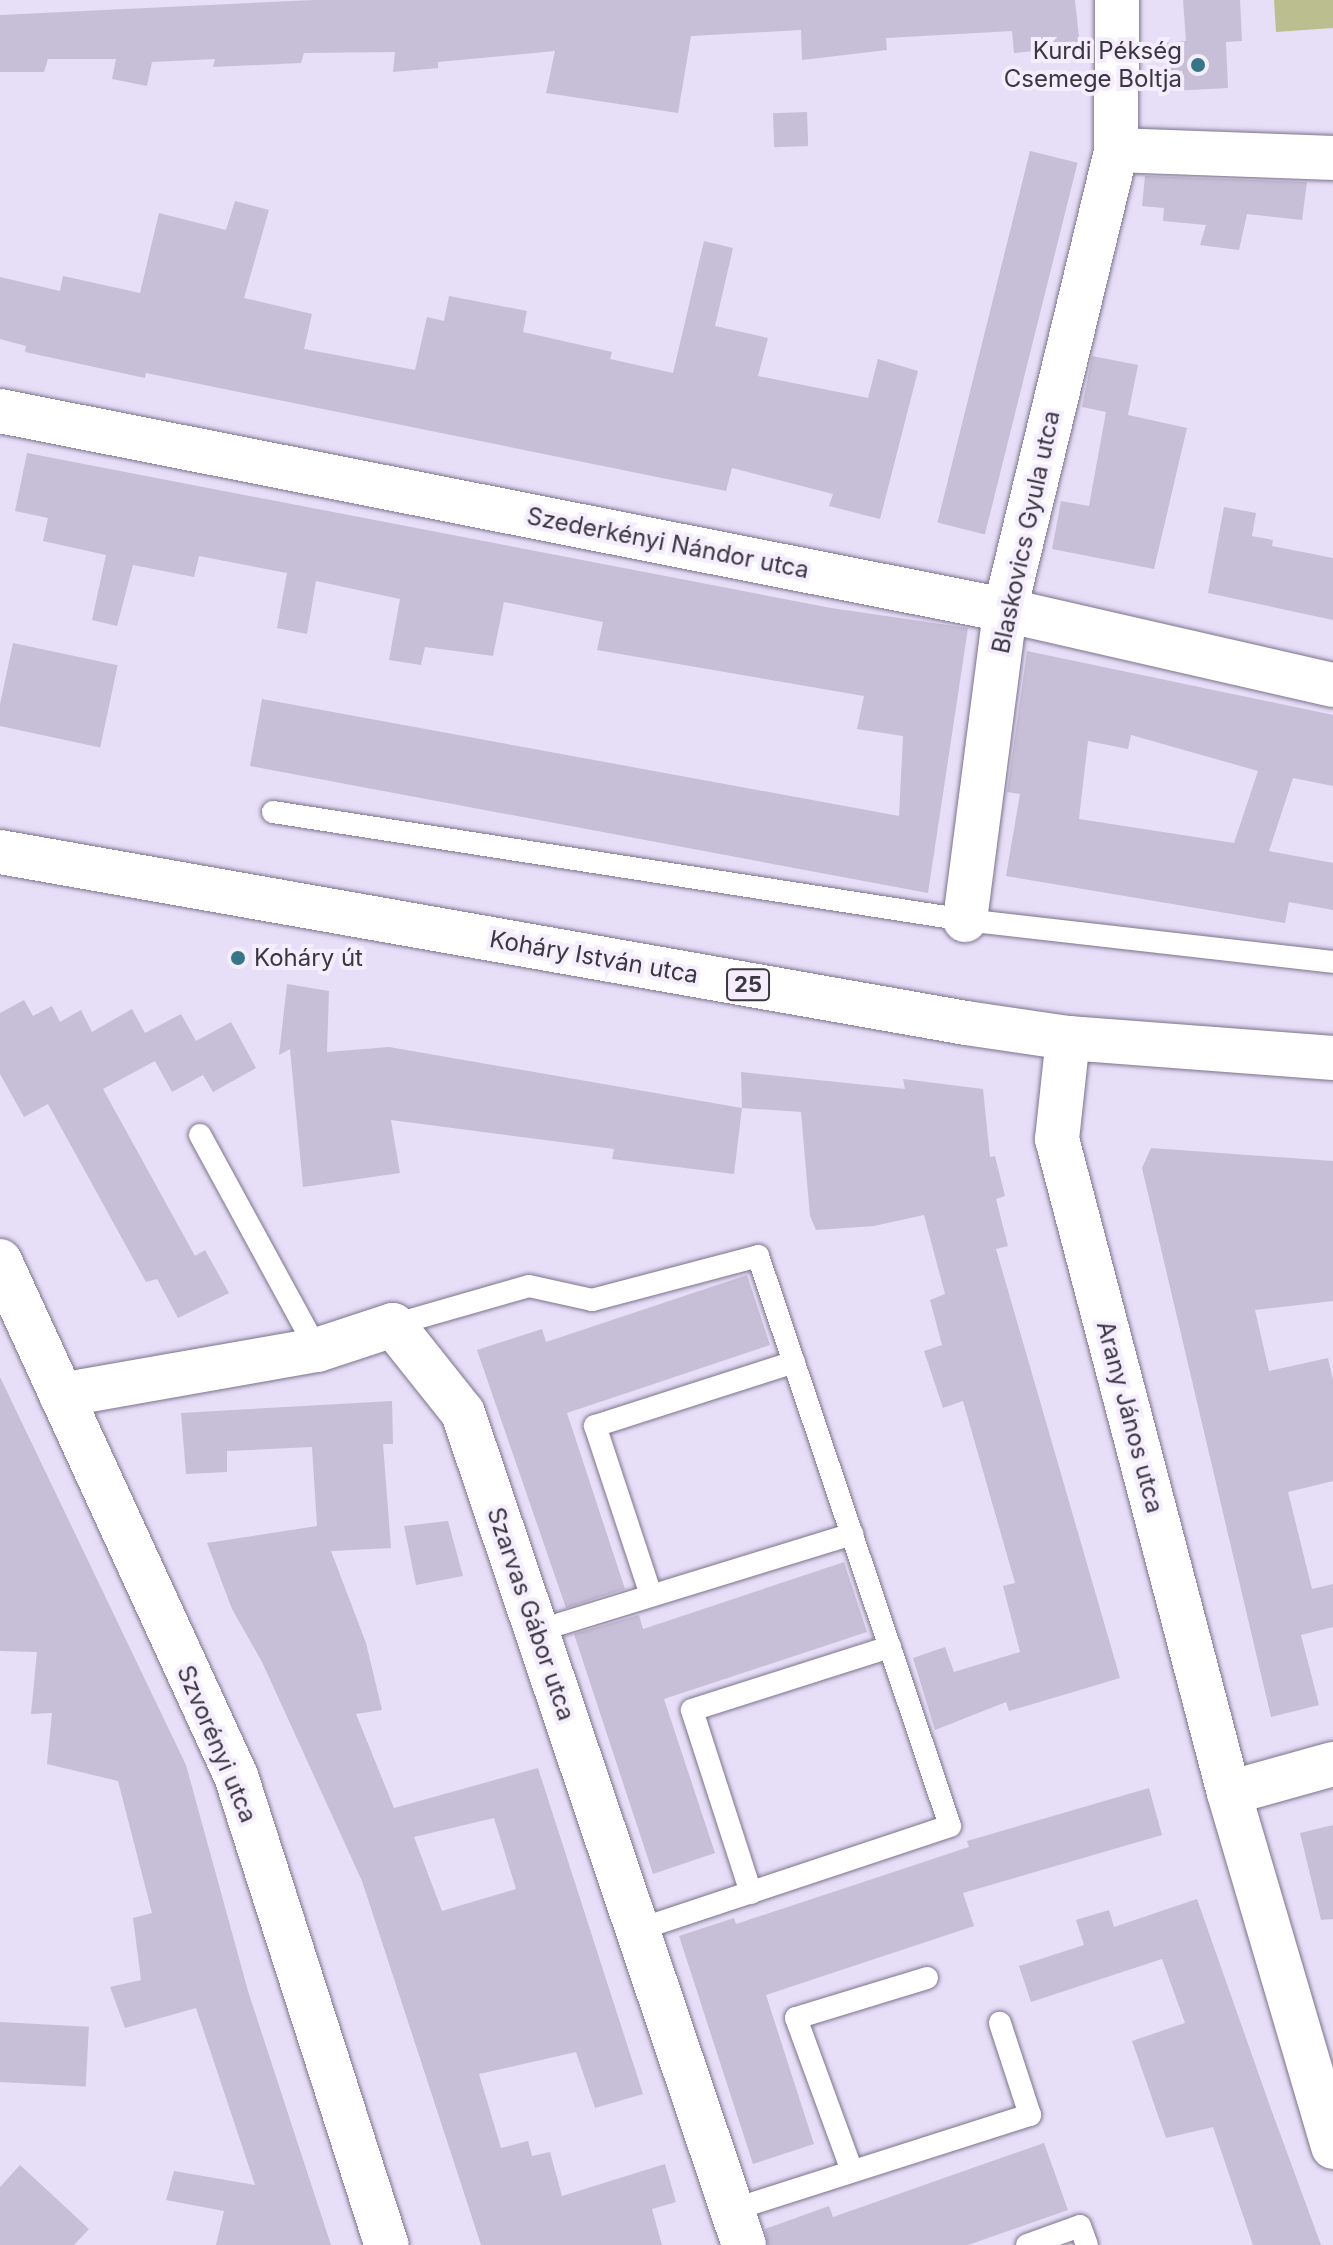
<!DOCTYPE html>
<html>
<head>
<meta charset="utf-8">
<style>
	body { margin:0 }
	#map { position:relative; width:1333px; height:2245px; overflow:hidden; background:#e7def8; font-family:Inter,sans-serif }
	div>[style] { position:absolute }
	.green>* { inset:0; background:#bbbf8f }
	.building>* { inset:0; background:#c7bed7; transform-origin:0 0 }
	.roads { filter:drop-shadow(0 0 2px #7c738b) drop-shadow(0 0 2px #7c738b) }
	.service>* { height:22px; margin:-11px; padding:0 11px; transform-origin:11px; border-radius:11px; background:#fff }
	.minor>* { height:44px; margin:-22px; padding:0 22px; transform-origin:22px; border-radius:22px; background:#fff }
	.tertiary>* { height:44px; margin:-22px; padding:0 22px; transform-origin:22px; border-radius:22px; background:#fff }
	.primary>* { height:44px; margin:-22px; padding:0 22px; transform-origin:22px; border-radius:22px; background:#fff }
	.dots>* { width:22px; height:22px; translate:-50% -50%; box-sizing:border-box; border:4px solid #f3edfd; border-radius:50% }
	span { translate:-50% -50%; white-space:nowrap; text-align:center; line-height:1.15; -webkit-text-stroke:8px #f3edfd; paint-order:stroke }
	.shield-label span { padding:2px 6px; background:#f3edfd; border:2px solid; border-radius:6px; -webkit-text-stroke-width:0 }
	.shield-label { font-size:22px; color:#3b3741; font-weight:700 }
	.poi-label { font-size:24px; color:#3b3741 }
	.right { translate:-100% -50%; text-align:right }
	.left { translate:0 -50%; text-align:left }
	.street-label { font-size:24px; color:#3b3741 }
</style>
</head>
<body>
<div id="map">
	<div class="green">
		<div style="clip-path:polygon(1274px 0,1333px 0,1333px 28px,1276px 32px)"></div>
	</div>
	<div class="building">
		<div style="clip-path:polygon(313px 0,1075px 0,1080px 47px,1014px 53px,1012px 31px,886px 38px,887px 50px,802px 60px,801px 30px,691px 36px,678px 113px,546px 93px,555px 51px,438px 62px,438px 68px,393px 72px,395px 52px,304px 53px,301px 63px,213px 67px,215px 59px,152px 62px,147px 86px,112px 79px,116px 59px,48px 59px,44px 72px,0 72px,0 15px)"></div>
		<div style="clip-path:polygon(1183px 0,1240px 0,1242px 41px,1226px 42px,1228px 88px,1170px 91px,1167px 43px,1186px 41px)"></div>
		<div style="left:807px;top:112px;width:34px;height:34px;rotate:88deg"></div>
		<div style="left:1030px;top:151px;width:49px;height:383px;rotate:14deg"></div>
		<div style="clip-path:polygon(1145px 176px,1307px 182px,1302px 220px,1247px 214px,1239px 250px,1200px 245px,1206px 225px,1163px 221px,1164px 208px,1142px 206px)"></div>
		<div style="clip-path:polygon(235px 201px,269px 210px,244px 298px,312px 314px,304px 349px,415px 370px,427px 317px,444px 321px,449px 296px,527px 311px,523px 332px,612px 352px,610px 359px,673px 373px,704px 241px,733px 248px,715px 326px,768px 338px,758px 376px,868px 398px,878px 359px,918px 371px,880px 519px,829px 506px,833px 494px,732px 468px,726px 491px,146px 373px,145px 378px,25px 352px,26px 346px,0 339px,0 277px,60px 291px,63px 276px,140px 293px,159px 213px,226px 230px)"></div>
		<div style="clip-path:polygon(1092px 356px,1138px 365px,1128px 415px,1187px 428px,1154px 569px,1052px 549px,1061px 501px,1089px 506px,1106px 412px,1082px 407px)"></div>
		<div style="clip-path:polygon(27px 453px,831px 608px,968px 628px,928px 893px,250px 766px,262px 699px,899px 816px,903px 736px,857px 729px,864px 696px,597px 650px,603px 622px,504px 602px,493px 656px,425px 647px,421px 665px,389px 660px,400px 599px,316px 581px,307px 634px,277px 628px,287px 573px,199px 556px,194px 577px,133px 565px,117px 626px,92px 620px,106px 555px,43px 541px,48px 518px,15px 511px)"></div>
		<div style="clip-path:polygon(1224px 507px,1256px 513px,1252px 536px,1273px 540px,1272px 546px,1333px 558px,1333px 620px,1208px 593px)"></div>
		<div style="left:13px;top:643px;width:107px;height:84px;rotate:12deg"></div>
		<div style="clip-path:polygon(evenodd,1027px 651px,1333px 715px,1333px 786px,1293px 778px,1269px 851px,1333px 863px,1333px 910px,1289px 902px,1285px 923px,1006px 876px,1020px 794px,1007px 792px,1027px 651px,1131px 735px,1258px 771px,1234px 843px,1079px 819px,1088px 741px,1128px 749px,1131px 735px)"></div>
		<div style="clip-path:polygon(287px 984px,329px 991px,327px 1052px,389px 1047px,742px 1108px,734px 1174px,612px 1159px,614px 1149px,391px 1120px,400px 1173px,303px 1187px,290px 1049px,279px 1055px)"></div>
		<div style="clip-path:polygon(24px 1000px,33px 1016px,52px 1006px,60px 1022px,81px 1010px,92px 1032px,132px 1009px,145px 1033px,181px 1014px,196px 1041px,231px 1022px,256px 1068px,213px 1092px,203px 1075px,172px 1092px,155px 1061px,103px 1089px,195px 1256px,205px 1250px,229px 1293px,178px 1318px,157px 1279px,146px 1282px,48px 1104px,24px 1117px,0 1074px,0 1013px)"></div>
		<div style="clip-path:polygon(741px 1072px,905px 1089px,903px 1079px,983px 1089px,990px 1157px,995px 1156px,1005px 1196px,996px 1199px,1008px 1246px,996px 1249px,1120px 1678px,1009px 1711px,1006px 1702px,935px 1730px,913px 1658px,945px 1647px,954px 1672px,1020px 1652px,1003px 1586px,1015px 1583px,963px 1401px,943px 1408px,924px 1351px,942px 1345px,930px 1300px,945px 1294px,924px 1215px,874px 1226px,816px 1230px,810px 1216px,801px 1112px,742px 1108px)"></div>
		<div style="clip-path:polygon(1151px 1148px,1333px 1161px,1333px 1301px,1255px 1310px,1269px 1371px,1328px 1358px,1333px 1380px,1333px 1481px,1288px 1492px,1312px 1589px,1333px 1584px,1333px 1627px,1301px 1635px,1319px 1705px,1271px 1717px,1142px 1168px)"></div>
		<div style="clip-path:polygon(747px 1275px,770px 1345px,567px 1413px,625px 1589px,566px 1608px,477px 1350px,542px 1329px,546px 1342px)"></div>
		<div style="clip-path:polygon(0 1377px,186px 1765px,248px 1991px,331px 2245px,216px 2245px,224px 2211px,166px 2200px,174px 2171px,255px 2185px,196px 2008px,125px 2028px,110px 1987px,141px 1980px,133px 1918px,152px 1913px,118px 1781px,47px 1764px,52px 1713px,31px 1714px,37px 1652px,0 1651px)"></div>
		<div style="clip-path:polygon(evenodd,392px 1401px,393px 1444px,383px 1444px,391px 1548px,331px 1551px,366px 1643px,382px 1710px,356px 1714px,394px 1808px,538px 1768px,643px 2094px,595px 2108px,576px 2052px,479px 2074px,501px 2148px,528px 2141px,532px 2156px,550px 2152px,562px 2196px,665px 2164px,676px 2202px,652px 2209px,662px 2245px,481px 2245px,362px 1881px,262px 1662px,232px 1609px,207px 1543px,317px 1526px,312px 1447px,227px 1451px,227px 1472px,186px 1474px,181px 1413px,392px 1401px,494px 1818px,516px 1889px,442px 1911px,414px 1837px,494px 1818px)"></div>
		<div style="clip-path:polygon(448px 1521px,463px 1576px,416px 1585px,404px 1526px)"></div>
		<div style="clip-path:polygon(844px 1562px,867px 1632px,664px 1699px,715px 1853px,653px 1874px,574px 1634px,639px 1615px,643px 1629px)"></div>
		<div style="clip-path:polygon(1149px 1788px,1162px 1835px,963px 1893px,974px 1926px,766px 1995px,814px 2144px,753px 2164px,679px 1936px,734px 1918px,736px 1924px,969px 1847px,967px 1841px)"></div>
		<div style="clip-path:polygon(1333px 1825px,1333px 1919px,1321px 1920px,1300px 1833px)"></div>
		<div style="clip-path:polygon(1197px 1899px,1271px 2109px,1321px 2245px,1253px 2245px,1213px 2127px,1166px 2138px,1132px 2041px,1185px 2023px,1162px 1959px,1031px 2002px,1019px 1966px,1084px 1945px,1076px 1920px,1109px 1910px,1114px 1927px)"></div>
		<div style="left:0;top:2022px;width:89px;height:60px;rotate:3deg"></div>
		<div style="clip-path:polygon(1044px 2143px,1068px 2210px,968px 2245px,768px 2245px,765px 2229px,829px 2206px,833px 2217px)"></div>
		<div style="clip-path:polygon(20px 2165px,89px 2229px,74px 2245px,0 2245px,0 2187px)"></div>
	</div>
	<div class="roads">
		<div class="service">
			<div style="left:273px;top:812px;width:700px;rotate:8.87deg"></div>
			<div style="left:965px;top:920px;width:370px;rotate:6.5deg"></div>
			<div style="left:200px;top:1135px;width:245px;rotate:61.4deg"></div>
			<div style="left:393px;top:1325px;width:141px;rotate:-16deg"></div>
			<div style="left:529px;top:1286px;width:65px;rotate:12.5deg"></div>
			<div style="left:592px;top:1300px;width:172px;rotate:-14.8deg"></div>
			<div style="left:758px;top:1256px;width:601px;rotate:71.38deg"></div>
			<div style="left:950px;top:1826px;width:330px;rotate:161.6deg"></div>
			<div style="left:651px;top:1595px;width:178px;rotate:-108.3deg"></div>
			<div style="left:595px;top:1426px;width:209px;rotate:-17.8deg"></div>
			<div style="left:537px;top:1631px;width:330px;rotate:-17.1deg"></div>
			<div style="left:751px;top:1893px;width:192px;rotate:-107.9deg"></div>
			<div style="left:692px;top:1710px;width:208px;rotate:-17.7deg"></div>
			<div style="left:852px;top:2171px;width:163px;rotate:-110.1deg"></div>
			<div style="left:796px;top:2018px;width:137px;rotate:-17deg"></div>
			<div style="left:732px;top:2210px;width:313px;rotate:-17.7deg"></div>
			<div style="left:1030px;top:2115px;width:97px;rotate:-108.1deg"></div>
			<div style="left:1027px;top:2245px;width:56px;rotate:-19.7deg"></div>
			<div style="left:1080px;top:2226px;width:20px;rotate:70deg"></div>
		</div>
		<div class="minor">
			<div style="left:1116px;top:150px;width:217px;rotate:2.1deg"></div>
			<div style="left:0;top:411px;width:1025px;rotate:11.2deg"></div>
			<div style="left:1005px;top:610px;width:336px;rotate:12.9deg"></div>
			<div style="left:965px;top:920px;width:313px;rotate:-82.6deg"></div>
			<div style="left:1005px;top:610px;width:473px;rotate:-76.4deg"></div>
			<div style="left:1116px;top:150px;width:150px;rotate:-89.6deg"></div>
			<div style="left:1068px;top:1038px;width:102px;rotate:96.2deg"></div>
			<div style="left:1057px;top:1139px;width:676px;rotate:75.27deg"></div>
			<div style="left:1229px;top:1793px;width:369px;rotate:73.6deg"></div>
			<div style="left:61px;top:1395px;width:260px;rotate:-10deg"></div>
			<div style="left:317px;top:1350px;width:80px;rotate:-18.2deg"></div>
			<div style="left:393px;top:1325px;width:112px;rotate:51.5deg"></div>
			<div style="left:463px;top:1413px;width:878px;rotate:71.34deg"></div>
			<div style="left:1229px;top:1793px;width:108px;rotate:-15.6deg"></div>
		</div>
		<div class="tertiary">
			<div style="left:0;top:1261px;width:566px;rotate:65.38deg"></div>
			<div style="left:236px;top:1776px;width:493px;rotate:72.2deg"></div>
		</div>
		<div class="primary">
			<div style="left:0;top:852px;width:981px;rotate:10.04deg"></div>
			<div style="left:966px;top:1023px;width:103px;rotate:8.4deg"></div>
			<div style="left:1068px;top:1038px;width:266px;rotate:4.3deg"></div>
		</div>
	</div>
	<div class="dots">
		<div style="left:1198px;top:65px;background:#357788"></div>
		<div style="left:238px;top:958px;background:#357788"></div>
	</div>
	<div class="shield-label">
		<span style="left:748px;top:985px">25</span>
	</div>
	<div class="poi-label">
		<span class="right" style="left:1182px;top:65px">Kurdi Pékség<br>Csemege Boltja</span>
		<span class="left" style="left:254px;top:958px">Koháry út</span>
	</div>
	<div class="street-label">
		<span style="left:1026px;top:532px;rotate:-78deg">Blaskovics Gyula utca</span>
		<span style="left:668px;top:543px;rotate:11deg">Szederkényi Nándor utca</span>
		<span style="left:594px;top:957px;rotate:10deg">Koháry István utca</span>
		<span style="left:1130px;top:1417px;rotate:75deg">Arany János utca</span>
		<span style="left:531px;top:1614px;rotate:71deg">Szarvas Gábor utca</span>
		<span style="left:217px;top:1744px;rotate:67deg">Szvorényi utca</span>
	</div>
</div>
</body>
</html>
